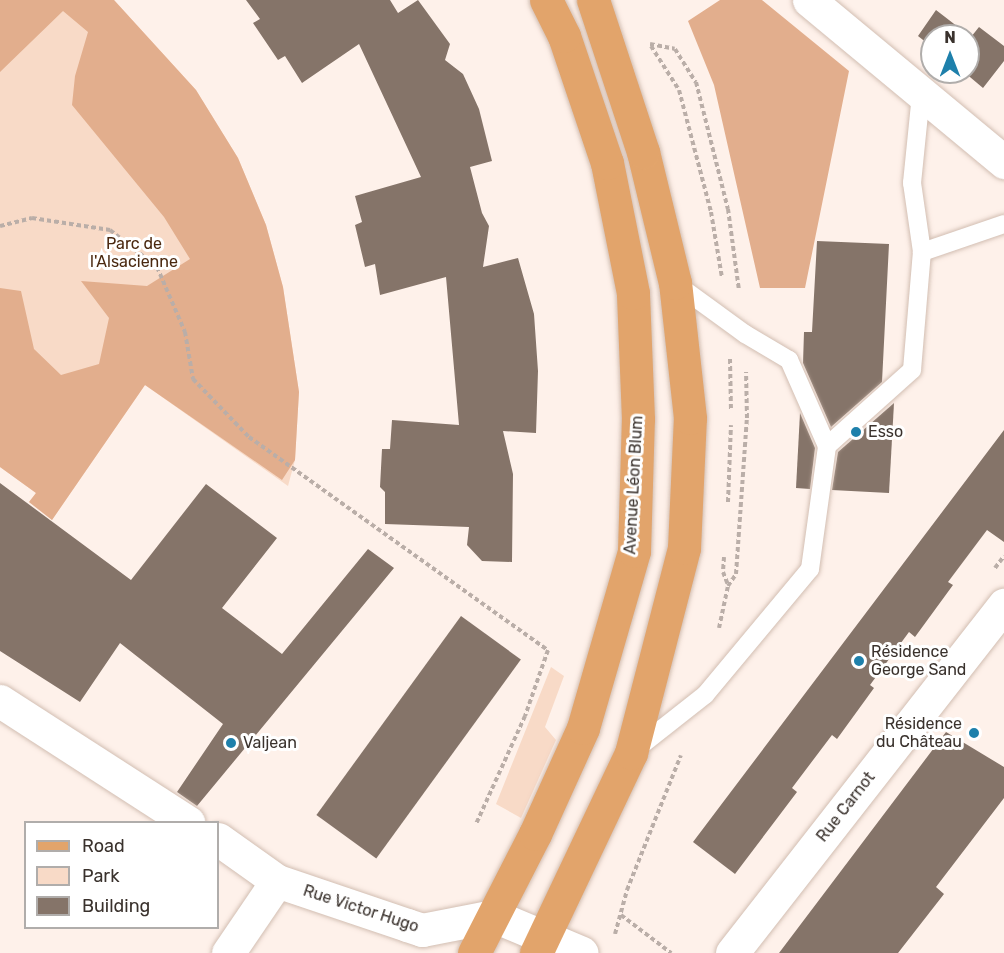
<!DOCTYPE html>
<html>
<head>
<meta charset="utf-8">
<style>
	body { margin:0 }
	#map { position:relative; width:1004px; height:953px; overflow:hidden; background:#fef1ea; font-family:Rubik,sans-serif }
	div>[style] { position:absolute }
	.green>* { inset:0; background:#f8dac7 }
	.forest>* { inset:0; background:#e2ae8d }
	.building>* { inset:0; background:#857469; transform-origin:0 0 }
	.path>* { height:4px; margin-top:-2px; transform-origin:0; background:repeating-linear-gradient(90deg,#baaea8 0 4.5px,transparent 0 7.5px) }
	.roads { filter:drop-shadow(0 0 2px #d2beb2) drop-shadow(0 0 2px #d2beb2) }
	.lane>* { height:18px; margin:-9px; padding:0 9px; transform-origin:9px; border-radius:9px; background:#fff }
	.street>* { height:33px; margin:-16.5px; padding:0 16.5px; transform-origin:16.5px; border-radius:16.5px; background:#fff }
	.secondary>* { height:33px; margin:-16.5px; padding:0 16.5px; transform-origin:16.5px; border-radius:16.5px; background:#fff }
	.primary>* { height:33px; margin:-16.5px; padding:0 16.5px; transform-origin:16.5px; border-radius:16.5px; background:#e2a46b }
	.dots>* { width:16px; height:16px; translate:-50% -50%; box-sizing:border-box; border:3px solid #fff; border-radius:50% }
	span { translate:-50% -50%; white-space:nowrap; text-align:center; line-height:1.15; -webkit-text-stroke:6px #fff; paint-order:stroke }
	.park-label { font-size:16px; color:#4a280f }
	.poi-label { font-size:16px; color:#3a322d }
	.left { translate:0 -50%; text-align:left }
	.right { translate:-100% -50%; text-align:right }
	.street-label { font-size:16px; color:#3a322d }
	.legend { position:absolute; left:24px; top:821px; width:195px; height:108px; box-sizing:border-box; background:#fff; border:2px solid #b0adab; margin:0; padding:8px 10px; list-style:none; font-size:18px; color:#3a322d }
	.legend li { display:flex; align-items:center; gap:12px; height:30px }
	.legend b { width:30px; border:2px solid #b0adab }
	.north { position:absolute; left:920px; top:24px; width:60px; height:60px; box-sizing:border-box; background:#fff; border:2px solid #b0adab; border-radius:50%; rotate:0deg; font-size:16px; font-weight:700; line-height:24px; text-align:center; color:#3a322d }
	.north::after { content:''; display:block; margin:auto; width:21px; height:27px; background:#1e80ab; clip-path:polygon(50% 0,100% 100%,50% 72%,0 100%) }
</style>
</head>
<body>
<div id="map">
	<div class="green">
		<div style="clip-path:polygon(0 0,114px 0,196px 90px,238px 158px,266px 225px,283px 287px,299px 392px,295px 460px,288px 486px,145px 385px,52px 520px,29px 502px,36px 493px,0 467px)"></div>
		<div style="clip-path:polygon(551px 667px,564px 676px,545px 727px,556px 740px,521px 818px,496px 804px)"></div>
	</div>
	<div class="forest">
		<div style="clip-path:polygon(0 0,114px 0,196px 90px,238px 158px,266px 225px,283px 287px,299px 392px,295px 460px,282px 480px,145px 385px,52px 520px,29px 502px,36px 493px,0 467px,0 288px,21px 291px,34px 349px,61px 375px,99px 364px,109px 318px,81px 281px,147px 286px,190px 259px,164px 217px,72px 105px,75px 76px,88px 32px,63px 11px,0 72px)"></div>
		<div style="clip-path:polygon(720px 0,762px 0,849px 71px,805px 288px,760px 288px,714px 85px,688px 21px)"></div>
	</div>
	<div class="building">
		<div style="clip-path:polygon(246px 0,390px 0,398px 13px,418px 0,450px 44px,445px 60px,463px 74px,479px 109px,492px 161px,470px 167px,482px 213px,489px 226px,483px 267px,518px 258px,534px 314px,538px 371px,536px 433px,503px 431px,513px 474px,512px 562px,482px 561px,467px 545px,469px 527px,385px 524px,385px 492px,380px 487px,382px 449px,390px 449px,392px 420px,459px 425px,446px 277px,380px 295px,375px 264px,365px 267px,355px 225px,362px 222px,355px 196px,421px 177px,359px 44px,302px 83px,285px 56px,278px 60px,253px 23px,260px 19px)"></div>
		<div style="clip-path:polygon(936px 10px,971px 37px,979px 27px,1004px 46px,1004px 61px,983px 88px,964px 72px,968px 72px,968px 36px,932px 36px,932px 47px,918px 36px)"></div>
		<div style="clip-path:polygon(817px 241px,889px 244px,882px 382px,831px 427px,803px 363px,804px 332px,812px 332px)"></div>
		<div style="clip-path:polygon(894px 403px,889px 493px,832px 490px,838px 452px)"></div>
		<div style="clip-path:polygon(800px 413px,815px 448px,810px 489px,796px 488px)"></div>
		<div style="clip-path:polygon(1004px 430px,1004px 542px,987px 530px,948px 582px,953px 585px,915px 637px,909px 632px,870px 685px,874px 688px,837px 739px,832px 735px,792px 788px,797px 792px,735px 874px,693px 842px)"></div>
		<div style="clip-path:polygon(0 483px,131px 580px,206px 484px,277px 538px,222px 608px,282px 654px,368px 549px,394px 568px,197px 806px,177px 792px,223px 724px,120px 643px,80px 702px,0 651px)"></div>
		<div style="left:461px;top:616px;width:74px;height:246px;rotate:36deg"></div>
		<div style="clip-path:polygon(946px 732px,1004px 767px,1004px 798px,936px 887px,944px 894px,898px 953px,779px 953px)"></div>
	</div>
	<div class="path">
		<div style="left:650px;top:44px;width:25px;rotate:11deg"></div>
		<div style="left:675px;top:49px;width:39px;rotate:58deg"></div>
		<div style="left:696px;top:82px;width:131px;rotate:75.9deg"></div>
		<div style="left:728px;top:209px;width:82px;rotate:82.3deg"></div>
		<div style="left:651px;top:46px;width:52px;rotate:57.5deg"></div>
		<div style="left:679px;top:90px;width:126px;rotate:75.3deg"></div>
		<div style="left:711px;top:212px;width:67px;rotate:80.5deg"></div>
		<div style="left:0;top:226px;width:33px;rotate:-14deg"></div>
		<div style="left:32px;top:218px;width:79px;rotate:8.7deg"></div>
		<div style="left:110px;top:230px;width:60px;rotate:38.2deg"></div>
		<div style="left:157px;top:267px;width:71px;rotate:66.7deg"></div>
		<div style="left:185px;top:332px;width:48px;rotate:80.3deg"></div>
		<div style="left:193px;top:379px;width:81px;rotate:46deg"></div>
		<div style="left:249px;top:437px;width:367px;rotate:35.5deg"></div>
		<div style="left:548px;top:650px;width:70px;rotate:109.2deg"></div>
		<div style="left:525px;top:716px;width:119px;rotate:114.4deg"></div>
		<div style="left:730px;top:359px;width:50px;rotate:88.9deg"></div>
		<div style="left:728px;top:502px;width:77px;rotate:-87.8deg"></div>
		<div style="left:724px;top:557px;width:15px;rotate:94deg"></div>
		<div style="left:723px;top:572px;width:14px;rotate:69deg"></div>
		<div style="left:995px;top:568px;width:15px;rotate:-53deg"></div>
		<div style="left:719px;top:628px;width:43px;rotate:-77.9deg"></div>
		<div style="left:728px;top:586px;width:14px;rotate:-56deg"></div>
		<div style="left:736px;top:574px;width:156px;rotate:-86deg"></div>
		<div style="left:747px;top:418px;width:46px;rotate:-91.2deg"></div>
		<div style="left:621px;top:915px;width:63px;rotate:37.2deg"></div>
		<div style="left:615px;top:934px;width:46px;rotate:-74.7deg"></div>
		<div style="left:627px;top:890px;width:145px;rotate:-68.2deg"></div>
	</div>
	<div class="roads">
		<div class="lane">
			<div style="left:922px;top:252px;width:87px;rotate:-18.9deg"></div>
			<div style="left:827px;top:446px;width:114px;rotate:-41.8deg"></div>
			<div style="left:912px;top:370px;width:118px;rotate:-85.2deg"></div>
			<div style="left:922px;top:252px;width:70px;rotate:-98.2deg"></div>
			<div style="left:912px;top:183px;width:88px;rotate:-84.2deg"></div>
			<div style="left:635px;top:750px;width:89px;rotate:-38.2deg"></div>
			<div style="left:705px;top:695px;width:164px;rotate:-50.2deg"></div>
			<div style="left:810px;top:569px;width:124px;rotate:-82.1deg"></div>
			<div style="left:827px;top:446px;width:94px;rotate:-113.8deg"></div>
			<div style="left:789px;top:360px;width:51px;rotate:-149.4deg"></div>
			<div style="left:745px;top:334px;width:87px;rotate:-143.9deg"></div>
		</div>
		<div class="street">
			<div style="left:809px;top:0;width:254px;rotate:39.7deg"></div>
			<div style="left:228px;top:953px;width:87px;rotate:-55.8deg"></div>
			<div style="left:732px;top:953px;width:442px;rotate:-52deg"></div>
		</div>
		<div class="secondary">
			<div style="left:0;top:701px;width:224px;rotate:32.8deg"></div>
			<div style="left:218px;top:839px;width:72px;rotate:35.4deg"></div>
			<div style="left:277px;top:881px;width:137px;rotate:18.7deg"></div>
			<div style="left:407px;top:925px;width:16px;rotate:18deg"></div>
			<div style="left:422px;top:930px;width:73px;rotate:-11deg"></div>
			<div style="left:494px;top:916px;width:95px;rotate:22.8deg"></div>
		</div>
		<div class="primary">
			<div style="left:474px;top:953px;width:134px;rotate:-62.9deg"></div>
			<div style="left:535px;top:834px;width:116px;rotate:-65.6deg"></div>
			<div style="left:583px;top:728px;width:184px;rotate:-73.9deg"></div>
			<div style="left:634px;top:551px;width:132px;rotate:-88.3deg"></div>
			<div style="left:638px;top:419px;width:126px;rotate:-92.3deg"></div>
			<div style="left:633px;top:293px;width:133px;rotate:-101.3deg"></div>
			<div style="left:607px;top:163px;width:134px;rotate:-108.7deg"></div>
			<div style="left:564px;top:36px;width:40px;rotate:-116.6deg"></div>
			<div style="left:536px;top:953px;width:221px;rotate:-64.6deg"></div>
			<div style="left:631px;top:753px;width:212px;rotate:-75.5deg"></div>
			<div style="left:684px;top:548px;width:130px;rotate:-87.4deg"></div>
			<div style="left:690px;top:418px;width:136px;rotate:-96.3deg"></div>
			<div style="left:675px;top:283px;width:135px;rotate:-103.7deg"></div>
			<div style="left:643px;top:152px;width:160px;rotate:-108.2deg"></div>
		</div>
	</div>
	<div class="dots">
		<div style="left:856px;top:432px;background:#1e80ab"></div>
		<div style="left:859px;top:661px;background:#1e80ab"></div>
		<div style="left:974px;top:733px;background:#1e80ab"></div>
		<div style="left:231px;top:743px;background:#1e80ab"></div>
	</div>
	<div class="park-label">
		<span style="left:134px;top:253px">Parc de<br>l'Alsacienne</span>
	</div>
	<div class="poi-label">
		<span class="left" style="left:868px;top:432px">Esso</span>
		<span class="left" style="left:871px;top:661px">Résidence<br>George Sand</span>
		<span class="right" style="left:962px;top:733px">Résidence<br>du Château</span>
		<span class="left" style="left:243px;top:743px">Valjean</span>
	</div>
	<div class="street-label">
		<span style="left:634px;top:485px;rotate:-87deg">Avenue Léon Blum</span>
		<span style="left:846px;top:807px;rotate:-52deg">Rue Carnot</span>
		<span style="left:361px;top:909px;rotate:18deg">Rue Victor Hugo</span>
	</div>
	<ul class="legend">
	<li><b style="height:8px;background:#e2a46b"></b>Road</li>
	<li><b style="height:16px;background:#f8dac7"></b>Park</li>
	<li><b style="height:16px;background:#857469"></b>Building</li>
	</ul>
	<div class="north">N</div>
</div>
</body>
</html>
